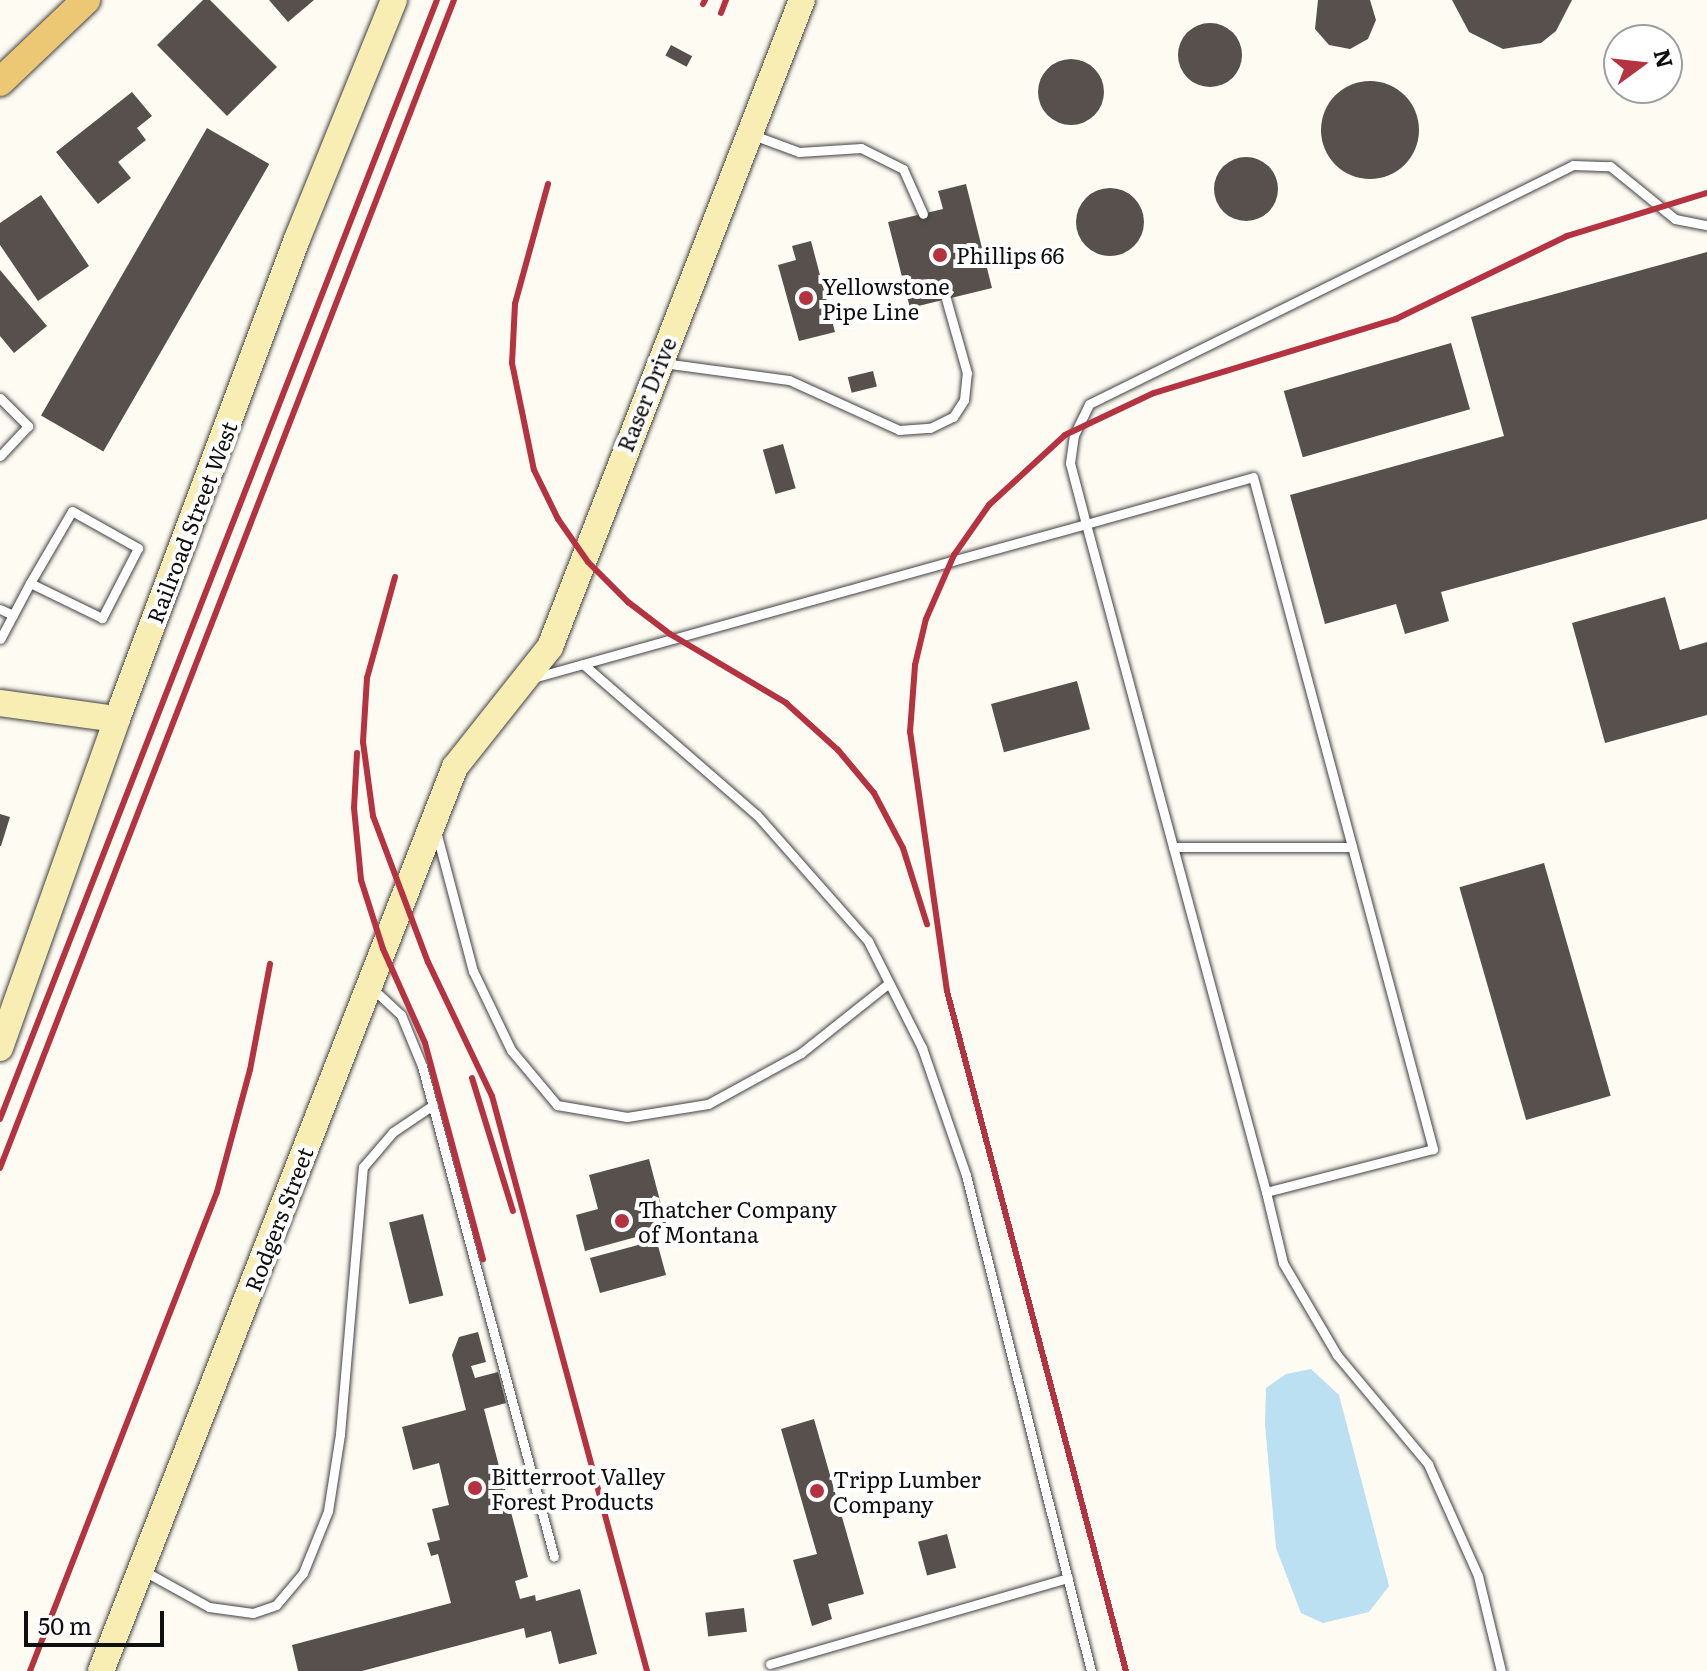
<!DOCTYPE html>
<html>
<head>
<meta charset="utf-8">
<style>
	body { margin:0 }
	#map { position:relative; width:1707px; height:1671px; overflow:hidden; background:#fefbf3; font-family:Literata,serif }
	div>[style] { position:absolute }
	.water>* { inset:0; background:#bbe0f1 }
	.building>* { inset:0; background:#57504d; transform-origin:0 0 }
	.round { border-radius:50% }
	.roads { filter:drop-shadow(0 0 2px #424242) drop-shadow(0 0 2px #424242) }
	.lane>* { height:9px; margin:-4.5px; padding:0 4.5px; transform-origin:4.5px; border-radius:4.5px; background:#fff }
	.secondary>* { height:26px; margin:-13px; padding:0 13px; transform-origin:13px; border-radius:13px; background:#f8edb3 }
	.primary>* { height:28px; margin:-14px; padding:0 14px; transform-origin:14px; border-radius:14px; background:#edc874 }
	.rail>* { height:6px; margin:-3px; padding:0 3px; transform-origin:3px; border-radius:3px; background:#b53240 }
	.dots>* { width:22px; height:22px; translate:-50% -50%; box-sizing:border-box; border:4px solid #fff; border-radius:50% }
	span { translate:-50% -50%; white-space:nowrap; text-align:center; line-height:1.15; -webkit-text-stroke:8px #fff; paint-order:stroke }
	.poi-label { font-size:22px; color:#0f0f0f }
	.left { translate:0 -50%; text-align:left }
	.street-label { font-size:22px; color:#0f0f0f }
	.north { position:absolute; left:1603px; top:24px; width:80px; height:80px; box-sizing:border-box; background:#fff; border:2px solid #9f9f9f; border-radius:50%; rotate:75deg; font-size:22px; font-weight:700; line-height:32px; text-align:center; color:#0f0f0f }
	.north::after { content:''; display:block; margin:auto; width:28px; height:36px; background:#b53240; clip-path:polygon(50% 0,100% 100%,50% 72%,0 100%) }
	.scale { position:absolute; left:24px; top:1611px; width:140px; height:36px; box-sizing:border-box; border:4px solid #0f0f0f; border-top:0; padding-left:10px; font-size:24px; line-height:28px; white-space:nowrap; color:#0f0f0f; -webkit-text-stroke:6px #fff; paint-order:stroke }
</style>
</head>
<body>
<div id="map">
	<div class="water">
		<div style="clip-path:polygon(1311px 1369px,1339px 1395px,1389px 1586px,1369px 1612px,1323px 1623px,1301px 1613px,1276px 1548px,1265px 1424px,1266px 1388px,1286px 1374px)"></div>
	</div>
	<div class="building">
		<div style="clip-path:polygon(203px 0,210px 0,277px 67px,227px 116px,157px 45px)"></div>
		<div style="clip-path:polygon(269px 0,314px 0,288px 22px)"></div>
		<div style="clip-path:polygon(1318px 0,1370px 0,1376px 20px,1368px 39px,1350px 49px,1329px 45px,1315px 29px)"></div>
		<div style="clip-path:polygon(1452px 0,1572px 0,1556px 31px,1541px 43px,1503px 49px,1469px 32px)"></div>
		<div class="round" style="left:1178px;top:23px;width:64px;height:64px"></div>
		<div style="left:671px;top:45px;width:24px;height:12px;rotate:28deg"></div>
		<div class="round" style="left:1038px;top:59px;width:66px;height:66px"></div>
		<div class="round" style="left:1321px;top:81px;width:98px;height:98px"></div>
		<div style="clip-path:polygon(132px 92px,152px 116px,137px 128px,146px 140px,118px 162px,131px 178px,98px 204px,56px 152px)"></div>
		<div style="left:207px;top:128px;width:72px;height:332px;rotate:30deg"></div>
		<div class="round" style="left:1214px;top:157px;width:64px;height:64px"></div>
		<div style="clip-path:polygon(966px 184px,992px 288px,910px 308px,888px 222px,943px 209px,938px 191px)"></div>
		<div class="round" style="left:1076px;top:188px;width:68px;height:68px"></div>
		<div style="clip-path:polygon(41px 195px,89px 266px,38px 301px,0 245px,0 223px)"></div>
		<div style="clip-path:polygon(811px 241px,835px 332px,799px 341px,778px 265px,796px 260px,792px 246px)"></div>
		<div style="clip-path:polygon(1707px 252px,1707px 519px,1441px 592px,1449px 621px,1405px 634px,1396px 604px,1325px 624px,1290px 495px,1504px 436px,1471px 317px)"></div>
		<div style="clip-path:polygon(0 270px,47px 326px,14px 353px,0 336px)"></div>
		<div style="left:1451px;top:343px;width:69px;height:174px;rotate:74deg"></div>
		<div style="left:873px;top:371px;width:16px;height:26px;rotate:76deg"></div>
		<div style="left:783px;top:444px;width:46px;height:21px;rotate:74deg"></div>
		<div style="clip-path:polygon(1665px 597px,1680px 650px,1707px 642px,1707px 715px,1605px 743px,1572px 623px)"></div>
		<div style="left:1077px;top:681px;width:50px;height:89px;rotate:75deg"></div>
		<div style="clip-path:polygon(0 814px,10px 817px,1px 846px,0 846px)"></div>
		<div style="left:1544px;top:863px;width:242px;height:88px;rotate:74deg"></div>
		<div style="clip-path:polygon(649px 1159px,667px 1227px,654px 1231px,666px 1275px,600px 1293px,590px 1258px,638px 1245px,636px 1237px,585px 1251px,576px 1215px,598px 1209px,589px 1175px)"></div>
		<div style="left:423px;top:1214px;width:84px;height:35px;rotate:76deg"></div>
		<div style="clip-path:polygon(478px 1332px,486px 1362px,471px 1366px,475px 1378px,498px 1372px,506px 1403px,484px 1409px,528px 1577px,515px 1581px,520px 1599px,535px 1595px,536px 1601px,580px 1589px,597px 1654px,559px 1664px,551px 1631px,526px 1638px,524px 1628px,362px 1671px,298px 1671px,292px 1645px,451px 1603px,438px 1554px,431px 1556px,427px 1543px,440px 1540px,432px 1509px,449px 1505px,439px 1463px,413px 1470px,402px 1427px,466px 1410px,452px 1355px,459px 1337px)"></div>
		<div style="clip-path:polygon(814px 1419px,864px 1594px,828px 1604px,832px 1619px,812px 1626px,793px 1560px,817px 1554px,781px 1429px)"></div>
		<div style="left:947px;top:1534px;width:35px;height:30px;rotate:75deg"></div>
		<div style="left:744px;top:1608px;width:24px;height:39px;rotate:83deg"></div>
	</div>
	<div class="roads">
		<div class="lane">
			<div style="left:753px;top:135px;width:49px;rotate:20.3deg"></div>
			<div style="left:799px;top:152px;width:62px;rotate:-3.7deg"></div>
			<div style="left:861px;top:148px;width:47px;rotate:26.6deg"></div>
			<div style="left:903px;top:169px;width:49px;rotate:66deg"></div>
			<div style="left:663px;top:363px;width:127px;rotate:7.7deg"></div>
			<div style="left:789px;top:380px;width:121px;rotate:24.4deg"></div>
			<div style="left:899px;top:430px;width:31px;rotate:-4deg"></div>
			<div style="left:930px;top:428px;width:25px;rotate:-26deg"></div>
			<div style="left:953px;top:417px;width:20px;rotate:-57deg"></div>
			<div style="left:964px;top:400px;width:27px;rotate:-84deg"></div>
			<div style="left:967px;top:373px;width:77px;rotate:-105.8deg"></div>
			<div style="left:0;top:398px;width:40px;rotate:45deg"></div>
			<div style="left:28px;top:426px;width:41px;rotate:133deg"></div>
			<div style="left:0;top:609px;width:14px;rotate:25deg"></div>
			<div style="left:13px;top:615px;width:27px;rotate:118deg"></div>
			<div style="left:13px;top:615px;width:36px;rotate:-62deg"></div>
			<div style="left:30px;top:583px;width:83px;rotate:-59.7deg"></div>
			<div style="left:72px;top:511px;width:76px;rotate:29.3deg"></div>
			<div style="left:138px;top:548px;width:79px;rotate:117.2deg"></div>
			<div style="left:102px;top:618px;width:80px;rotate:-154.1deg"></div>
			<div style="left:583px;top:664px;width:230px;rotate:41deg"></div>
			<div style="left:757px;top:815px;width:168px;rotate:48.6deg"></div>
			<div style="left:868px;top:941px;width:120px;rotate:63.2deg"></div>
			<div style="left:922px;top:1048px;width:134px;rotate:70.9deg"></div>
			<div style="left:966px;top:1175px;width:512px;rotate:75.86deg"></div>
			<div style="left:533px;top:678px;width:148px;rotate:-15.6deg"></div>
			<div style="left:676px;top:638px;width:287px;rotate:-15.6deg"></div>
			<div style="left:952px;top:561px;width:139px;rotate:-15.4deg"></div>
			<div style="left:1086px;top:524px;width:173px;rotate:-15.7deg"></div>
			<div style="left:1253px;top:477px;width:696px;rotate:75deg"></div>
			<div style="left:1433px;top:1149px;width:172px;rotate:165.6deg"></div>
			<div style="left:1266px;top:1192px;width:692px;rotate:-105.08deg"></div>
			<div style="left:1086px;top:524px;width:63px;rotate:-104.7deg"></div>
			<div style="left:1070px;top:463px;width:28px;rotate:-82deg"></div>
			<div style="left:1074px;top:435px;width:34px;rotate:-64deg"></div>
			<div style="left:1089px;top:404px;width:540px;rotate:-26.28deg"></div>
			<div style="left:1573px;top:165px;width:37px;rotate:2deg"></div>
			<div style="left:1610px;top:166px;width:84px;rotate:39.2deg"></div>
			<div style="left:1675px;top:219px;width:33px;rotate:11deg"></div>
			<div style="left:437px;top:835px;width:141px;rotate:75.2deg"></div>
			<div style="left:473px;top:971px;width:88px;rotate:64.3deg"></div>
			<div style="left:511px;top:1050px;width:72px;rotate:50.1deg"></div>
			<div style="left:557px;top:1105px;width:71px;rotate:9.7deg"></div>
			<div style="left:627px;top:1117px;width:82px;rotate:-9.1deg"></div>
			<div style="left:708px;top:1104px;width:106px;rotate:-28.7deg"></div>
			<div style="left:801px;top:1053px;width:112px;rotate:-38.5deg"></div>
			<div style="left:1173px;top:847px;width:179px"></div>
			<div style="left:372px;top:988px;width:40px;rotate:43deg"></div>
			<div style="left:401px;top:1015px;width:55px;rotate:67.6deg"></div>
			<div style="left:422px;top:1066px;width:508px;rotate:74.95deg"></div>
			<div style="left:1266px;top:1192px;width:73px;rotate:76.5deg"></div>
			<div style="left:1283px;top:1263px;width:107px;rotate:59.6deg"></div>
			<div style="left:1337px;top:1355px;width:142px;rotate:50.1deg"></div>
			<div style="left:1428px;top:1464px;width:123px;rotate:65.9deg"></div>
			<div style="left:1478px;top:1576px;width:98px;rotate:76.4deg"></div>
			<div style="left:144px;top:1571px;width:74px;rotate:29deg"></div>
			<div style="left:209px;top:1607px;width:44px;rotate:7.8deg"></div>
			<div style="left:253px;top:1613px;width:24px;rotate:-19deg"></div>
			<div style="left:276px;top:1605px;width:42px;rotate:-49.8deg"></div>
			<div style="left:303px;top:1573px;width:67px;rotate:-68deg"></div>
			<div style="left:328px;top:1511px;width:78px;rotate:-81.1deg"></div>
			<div style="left:340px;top:1434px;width:268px;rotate:-85.1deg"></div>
			<div style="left:363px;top:1167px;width:46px;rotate:-49.4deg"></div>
			<div style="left:393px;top:1132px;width:48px;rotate:-34deg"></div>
			<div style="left:770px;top:1664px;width:310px;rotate:-16.1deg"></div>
		</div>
		<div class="secondary">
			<div style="left:0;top:703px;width:118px;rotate:7.8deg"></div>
			<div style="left:0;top:1048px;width:349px;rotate:-70.4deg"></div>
			<div style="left:117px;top:719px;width:513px;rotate:-69.44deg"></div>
			<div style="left:297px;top:239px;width:258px;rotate:-67.9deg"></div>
			<div style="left:101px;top:1671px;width:971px;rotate:-68.62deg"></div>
			<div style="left:455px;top:767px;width:153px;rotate:-51.6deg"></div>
			<div style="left:550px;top:647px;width:694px;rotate:-68.72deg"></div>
		</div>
		<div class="primary">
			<div style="left:0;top:82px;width:119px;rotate:-43.6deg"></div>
		</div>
	</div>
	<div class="rail">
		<div style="left:703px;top:4px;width:4px;rotate:-63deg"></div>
		<div style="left:721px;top:13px;width:14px;rotate:-69deg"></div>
		<div style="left:548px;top:184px;width:124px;rotate:105.4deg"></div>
		<div style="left:515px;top:304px;width:59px;rotate:92.9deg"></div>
		<div style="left:512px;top:363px;width:109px;rotate:78.4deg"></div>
		<div style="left:534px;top:470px;width:55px;rotate:63.9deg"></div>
		<div style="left:558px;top:519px;width:52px;rotate:55.1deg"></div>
		<div style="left:588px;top:562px;width:57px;rotate:45deg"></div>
		<div style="left:628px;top:602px;width:53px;rotate:37.3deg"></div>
		<div style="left:670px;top:634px;width:135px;rotate:30.7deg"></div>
		<div style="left:786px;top:703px;width:70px;rotate:42.1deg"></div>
		<div style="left:838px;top:750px;width:56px;rotate:50.1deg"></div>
		<div style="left:874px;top:793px;width:62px;rotate:62.2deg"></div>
		<div style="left:903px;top:848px;width:80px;rotate:72.5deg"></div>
		<div style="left:395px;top:577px;width:105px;rotate:105.5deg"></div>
		<div style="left:367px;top:678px;width:64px;rotate:93.6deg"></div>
		<div style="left:363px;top:742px;width:75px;rotate:82.3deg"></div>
		<div style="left:373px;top:816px;width:156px;rotate:69.4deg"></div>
		<div style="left:428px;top:962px;width:148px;rotate:64.5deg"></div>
		<div style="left:492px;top:1096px;width:596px;rotate:74.91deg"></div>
		<div style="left:357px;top:753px;width:55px;rotate:93.1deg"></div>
		<div style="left:354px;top:808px;width:72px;rotate:84.4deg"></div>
		<div style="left:361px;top:880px;width:72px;rotate:72.3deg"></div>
		<div style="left:383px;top:949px;width:103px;rotate:65.9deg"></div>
		<div style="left:425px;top:1043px;width:224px;rotate:75deg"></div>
		<div style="left:472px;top:1078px;width:139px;rotate:72.9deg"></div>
		<div style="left:0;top:1119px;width:1201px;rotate:-68.67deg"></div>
		<div style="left:0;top:1168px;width:1253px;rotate:-68.76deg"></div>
		<div style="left:30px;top:1671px;width:514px;rotate:-68.67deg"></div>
		<div style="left:217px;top:1192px;width:126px;rotate:-74.9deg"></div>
		<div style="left:250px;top:1070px;width:108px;rotate:-79.3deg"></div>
		<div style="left:1126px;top:1671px;width:703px;rotate:-104.75deg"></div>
		<div style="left:947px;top:991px;width:262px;rotate:-98.1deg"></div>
		<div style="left:910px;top:732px;width:67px;rotate:-85.7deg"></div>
		<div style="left:915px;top:665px;width:47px;rotate:-76.6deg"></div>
		<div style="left:926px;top:619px;width:70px;rotate:-66.4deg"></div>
		<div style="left:954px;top:555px;width:61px;rotate:-55deg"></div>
		<div style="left:989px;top:505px;width:103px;rotate:-42.6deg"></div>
		<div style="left:1065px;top:435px;width:98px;rotate:-25.3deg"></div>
		<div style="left:1154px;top:393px;width:253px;rotate:-17deg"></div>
		<div style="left:1396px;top:319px;width:190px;rotate:-25.9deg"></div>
		<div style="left:1567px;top:236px;width:146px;rotate:-17.1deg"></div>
	</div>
	<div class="dots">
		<div style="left:940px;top:255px;background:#b53240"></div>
		<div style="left:806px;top:298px;background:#b53240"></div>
		<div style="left:622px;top:1221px;background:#b53240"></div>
		<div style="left:475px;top:1488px;background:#b53240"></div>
		<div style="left:817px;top:1491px;background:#b53240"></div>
	</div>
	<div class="poi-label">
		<span class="left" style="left:956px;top:255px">Phillips 66</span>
		<span class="left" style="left:822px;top:298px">Yellowstone<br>Pipe Line</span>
		<span class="left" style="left:638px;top:1221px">Thatcher Company<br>of Montana</span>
		<span class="left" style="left:491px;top:1488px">Bitterroot Valley<br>Forest Products</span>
		<span class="left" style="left:833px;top:1491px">Tripp Lumber<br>Company</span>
	</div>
	<div class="street-label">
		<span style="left:646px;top:394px;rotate:-68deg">Raser Drive</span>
		<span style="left:191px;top:522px;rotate:-69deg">Railroad Street West</span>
		<span style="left:278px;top:1219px;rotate:-69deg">Rodgers Street</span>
	</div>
	<div class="north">N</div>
	<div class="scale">50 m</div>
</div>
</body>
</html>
